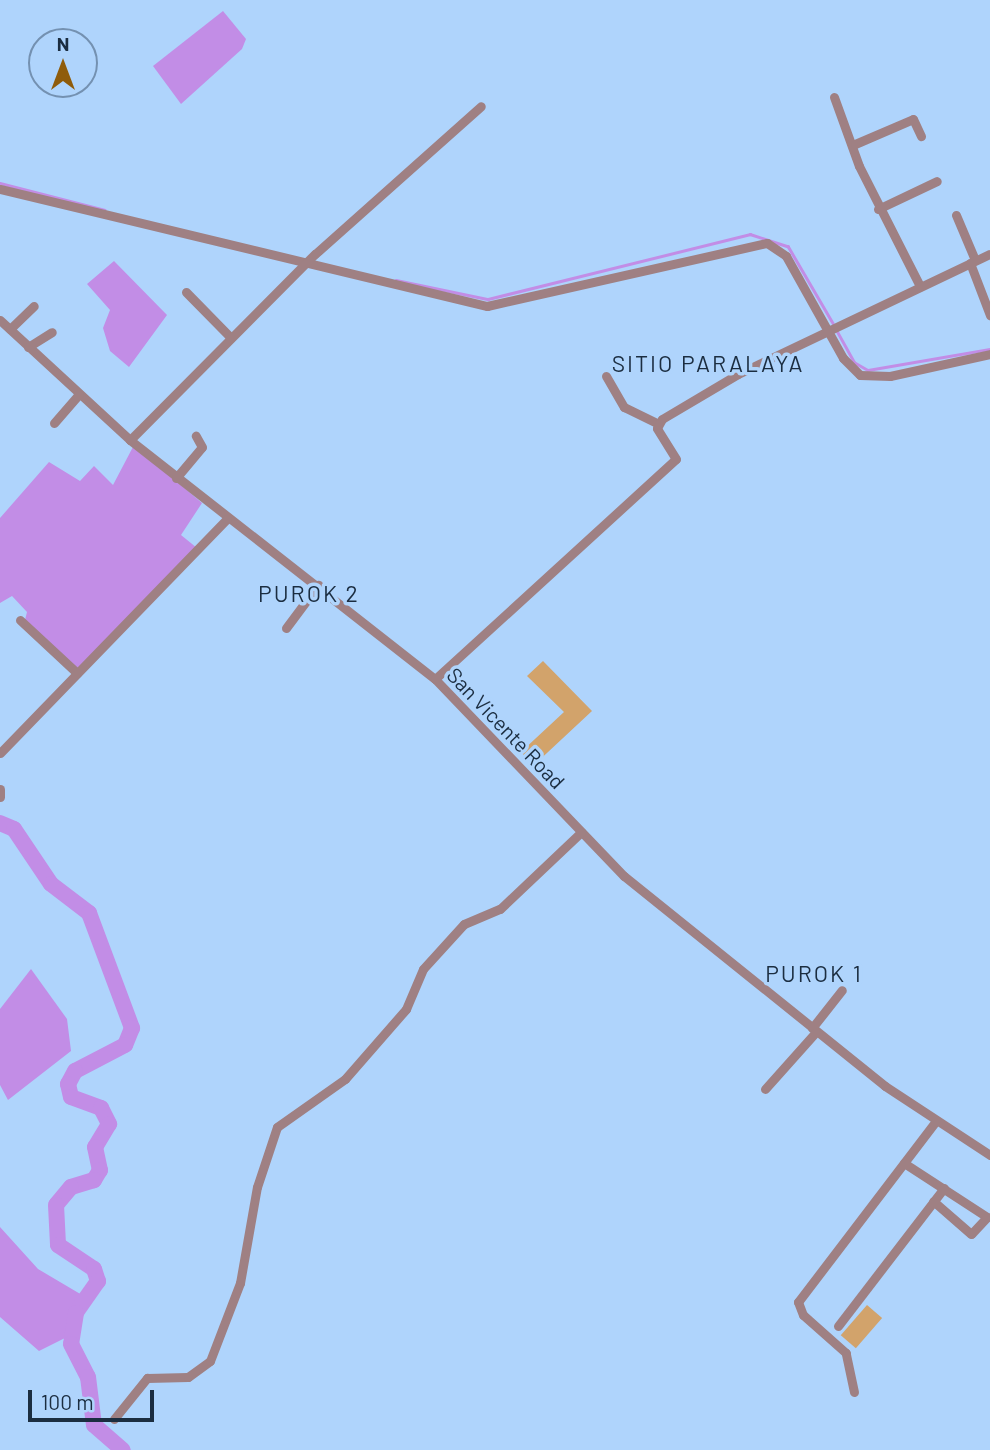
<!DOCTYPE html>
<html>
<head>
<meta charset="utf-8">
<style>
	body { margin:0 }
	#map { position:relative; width:990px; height:1450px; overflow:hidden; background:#afd4fc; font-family:Barlow,sans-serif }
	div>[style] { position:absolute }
	.green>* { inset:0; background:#d2a36b; transform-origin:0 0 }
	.water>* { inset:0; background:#c28de6 }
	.stream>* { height:2.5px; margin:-1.25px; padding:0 1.25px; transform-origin:1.25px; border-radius:1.25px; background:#c28de6 }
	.river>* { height:16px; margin:-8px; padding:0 8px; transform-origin:8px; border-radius:8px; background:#c28de6 }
	.minor>* { height:9px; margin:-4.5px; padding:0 4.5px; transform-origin:4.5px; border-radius:4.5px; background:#9f8083 }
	span { translate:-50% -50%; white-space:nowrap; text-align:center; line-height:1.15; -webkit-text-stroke:7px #afd4fc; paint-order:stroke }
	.street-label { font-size:21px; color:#1b2d40 }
	.neighbourhood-label { font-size:23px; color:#1b2d40; letter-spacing:2px }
	.north { position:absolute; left:28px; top:28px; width:70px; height:70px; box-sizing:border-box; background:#afd4fc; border:2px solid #7491b1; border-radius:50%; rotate:0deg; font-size:19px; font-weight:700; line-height:28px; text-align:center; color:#1b2d40 }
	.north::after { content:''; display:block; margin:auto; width:24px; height:32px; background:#8f5c0b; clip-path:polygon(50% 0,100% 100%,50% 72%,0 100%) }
	.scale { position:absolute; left:28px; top:1390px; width:126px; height:32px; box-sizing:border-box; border:4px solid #1b2d40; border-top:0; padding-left:9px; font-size:21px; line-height:24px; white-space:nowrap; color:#1b2d40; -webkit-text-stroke:5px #afd4fc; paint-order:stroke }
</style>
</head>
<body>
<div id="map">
	<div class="green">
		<div style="clip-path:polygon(543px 661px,592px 711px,533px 766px,521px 752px,564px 712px,527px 676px)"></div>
		<div style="left:867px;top:1305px;width:20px;height:40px;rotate:41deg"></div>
	</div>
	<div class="water">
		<div style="clip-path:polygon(223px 11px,246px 39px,242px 49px,181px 104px,153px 66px)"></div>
		<div style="clip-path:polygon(114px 261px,167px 315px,129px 367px,110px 351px,103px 328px,110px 310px,87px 284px)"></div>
		<div style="clip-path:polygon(134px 445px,202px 503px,181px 535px,197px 548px,78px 669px,25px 620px,27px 612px,12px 596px,0 603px,0 518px,49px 462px,80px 481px,94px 466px,113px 485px)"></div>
		<div style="clip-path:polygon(31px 969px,67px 1019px,71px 1051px,8px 1100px,0 1085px,0 1009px)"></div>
		<div style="clip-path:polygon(0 1227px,38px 1269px,82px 1295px,65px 1338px,39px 1351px,0 1317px)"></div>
	</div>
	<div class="stream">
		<div style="left:0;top:183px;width:108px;rotate:14.4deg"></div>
		<div style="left:396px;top:280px;width:94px;rotate:11.7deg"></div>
		<div style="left:488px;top:299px;width:270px;rotate:-13.9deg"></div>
		<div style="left:750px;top:234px;width:40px;rotate:18deg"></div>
		<div style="left:788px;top:246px;width:89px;rotate:59.7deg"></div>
		<div style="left:836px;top:329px;width:38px;rotate:61deg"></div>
		<div style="left:854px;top:362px;width:16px;rotate:30deg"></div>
		<div style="left:868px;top:370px;width:124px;rotate:-9.8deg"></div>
	</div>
	<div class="river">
		<div style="left:0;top:823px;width:15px;rotate:23deg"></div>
		<div style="left:14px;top:829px;width:66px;rotate:56.1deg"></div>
		<div style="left:51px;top:884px;width:48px;rotate:37.3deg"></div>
		<div style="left:89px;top:913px;width:123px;rotate:69.5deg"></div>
		<div style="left:132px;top:1028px;width:18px;rotate:112deg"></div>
		<div style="left:125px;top:1045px;width:56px;rotate:152.5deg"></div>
		<div style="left:75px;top:1071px;width:15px;rotate:118deg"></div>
		<div style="left:68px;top:1084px;width:13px;rotate:77deg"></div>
		<div style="left:71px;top:1097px;width:32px;rotate:20deg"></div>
		<div style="left:101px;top:1108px;width:18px;rotate:63deg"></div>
		<div style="left:109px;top:1124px;width:27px;rotate:121deg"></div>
		<div style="left:95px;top:1147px;width:24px;rotate:78deg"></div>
		<div style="left:100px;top:1170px;width:12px;rotate:121deg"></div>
		<div style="left:94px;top:1180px;width:24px;rotate:163deg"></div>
		<div style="left:71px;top:1187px;width:23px;rotate:130deg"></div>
		<div style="left:56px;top:1205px;width:40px;rotate:87.1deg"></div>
		<div style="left:58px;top:1245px;width:43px;rotate:33.7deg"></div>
		<div style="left:94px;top:1269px;width:13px;rotate:72deg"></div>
		<div style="left:98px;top:1281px;width:39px;rotate:125deg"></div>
		<div style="left:76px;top:1313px;width:31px;rotate:99deg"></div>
		<div style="left:71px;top:1344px;width:37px;rotate:63deg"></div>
		<div style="left:88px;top:1377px;width:48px;rotate:82.9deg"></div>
		<div style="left:94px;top:1425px;width:38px;rotate:41deg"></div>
	</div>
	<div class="minor">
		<div style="left:834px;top:97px;width:73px;rotate:70.1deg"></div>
		<div style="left:859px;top:166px;width:135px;rotate:63.1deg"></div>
		<div style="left:855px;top:144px;width:63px;rotate:-23.3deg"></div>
		<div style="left:913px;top:119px;width:19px;rotate:65deg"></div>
		<div style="left:0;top:189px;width:501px;rotate:13.51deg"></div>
		<div style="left:487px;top:306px;width:287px;rotate:-12.7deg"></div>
		<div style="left:767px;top:243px;width:23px;rotate:34deg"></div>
		<div style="left:786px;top:256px;width:117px;rotate:60.8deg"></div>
		<div style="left:843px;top:358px;width:24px;rotate:45deg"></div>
		<div style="left:860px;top:375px;width:30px;rotate:2deg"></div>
		<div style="left:890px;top:376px;width:102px;rotate:-12.4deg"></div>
		<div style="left:878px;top:209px;width:65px;rotate:-25.4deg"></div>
		<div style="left:956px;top:215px;width:49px;rotate:67.1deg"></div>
		<div style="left:970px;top:263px;width:56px;rotate:69deg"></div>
		<div style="left:186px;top:292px;width:64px;rotate:45.6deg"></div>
		<div style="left:0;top:320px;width:177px;rotate:42.7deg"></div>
		<div style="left:130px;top:440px;width:387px;rotate:38.1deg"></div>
		<div style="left:435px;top:679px;width:273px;rotate:46.2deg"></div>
		<div style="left:624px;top:876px;width:335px;rotate:38.8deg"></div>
		<div style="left:885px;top:1086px;width:126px;rotate:33.3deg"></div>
		<div style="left:10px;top:329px;width:33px;rotate:-44deg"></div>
		<div style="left:28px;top:347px;width:28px;rotate:-32deg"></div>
		<div style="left:606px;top:376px;width:36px;rotate:60deg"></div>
		<div style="left:624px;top:407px;width:37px;rotate:26deg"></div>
		<div style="left:54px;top:423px;width:38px;rotate:-49deg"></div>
		<div style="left:130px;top:440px;width:262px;rotate:-45.2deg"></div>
		<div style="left:315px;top:254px;width:222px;rotate:-41.7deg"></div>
		<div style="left:176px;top:478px;width:40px;rotate:-50deg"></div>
		<div style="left:202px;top:447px;width:13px;rotate:-119deg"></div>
		<div style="left:20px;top:620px;width:78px;rotate:42.9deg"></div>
		<div style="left:286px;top:628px;width:54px;rotate:-53.3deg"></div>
		<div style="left:435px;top:679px;width:326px;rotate:-42.4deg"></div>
		<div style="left:676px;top:459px;width:36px;rotate:-122deg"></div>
		<div style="left:657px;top:428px;width:10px;rotate:-61deg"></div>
		<div style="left:662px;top:419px;width:88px;rotate:-30.6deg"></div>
		<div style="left:738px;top:374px;width:279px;rotate:-25.5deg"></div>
		<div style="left:0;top:753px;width:326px;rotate:-45.9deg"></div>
		<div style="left:0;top:789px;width:8px;rotate:90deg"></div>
		<div style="left:812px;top:1028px;width:48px;rotate:-51.7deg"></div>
		<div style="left:765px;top:1089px;width:76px;rotate:-48.2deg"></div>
		<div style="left:904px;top:1163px;width:99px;rotate:33deg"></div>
		<div style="left:987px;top:1217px;width:23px;rotate:133deg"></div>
		<div style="left:971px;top:1234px;width:50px;rotate:-139deg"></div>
		<div style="left:838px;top:1326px;width:174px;rotate:-52.5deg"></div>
		<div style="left:854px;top:1392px;width:40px;rotate:-102deg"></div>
		<div style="left:846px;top:1353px;width:57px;rotate:-138.5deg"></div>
		<div style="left:803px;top:1315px;width:14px;rotate:-111deg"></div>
		<div style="left:798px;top:1302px;width:226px;rotate:-52.7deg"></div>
		<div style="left:114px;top:1419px;width:53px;rotate:-51.2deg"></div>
		<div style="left:147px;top:1378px;width:41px;rotate:-1.4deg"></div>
		<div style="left:188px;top:1377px;width:27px;rotate:-36deg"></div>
		<div style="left:210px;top:1361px;width:84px;rotate:-69deg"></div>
		<div style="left:240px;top:1283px;width:97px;rotate:-80deg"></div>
		<div style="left:257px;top:1187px;width:63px;rotate:-71.6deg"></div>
		<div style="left:277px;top:1127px;width:83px;rotate:-35.2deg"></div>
		<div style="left:345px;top:1079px;width:93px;rotate:-48.9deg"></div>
		<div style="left:406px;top:1009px;width:43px;rotate:-67deg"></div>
		<div style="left:423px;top:969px;width:61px;rotate:-47.7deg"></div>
		<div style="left:464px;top:924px;width:39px;rotate:-23deg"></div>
		<div style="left:500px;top:909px;width:112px;rotate:-43.5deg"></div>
	</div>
	<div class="street-label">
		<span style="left:506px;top:728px;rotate:46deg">San Vicente Road</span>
	</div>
	<div class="neighbourhood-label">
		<span style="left:708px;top:363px">SITIO PARALAYA</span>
		<span style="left:309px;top:593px">PUROK 2</span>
		<span style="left:814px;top:973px">PUROK 1</span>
	</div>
	<div class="north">N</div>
	<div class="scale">100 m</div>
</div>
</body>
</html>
